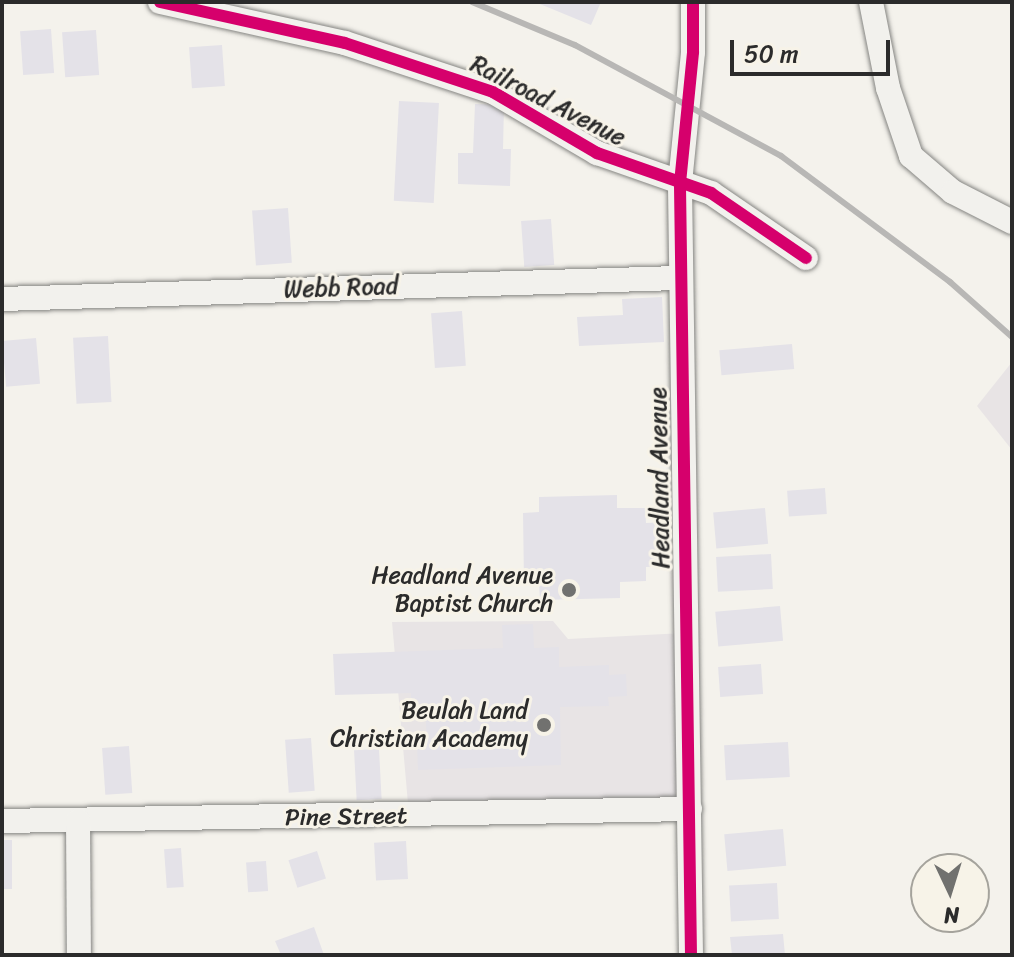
<!DOCTYPE html>
<html>
<head>
<meta charset="utf-8">
<style>
	body { margin:0 }
	#map { position:relative; width:1014px; height:957px; overflow:hidden; background:#f4f2ec; font-family:Sriracha,sans-serif }
	div>[style] { position:absolute }
	.built>* { inset:0; background:#e8e4e5 }
	.building>* { inset:0; background:#e4e2e8; transform-origin:0 0 }
	.roads { filter:drop-shadow(0 0 2px #858582) drop-shadow(0 0 2px #858582) }
	.minor>* { height:24px; margin:-12px; padding:0 12px; transform-origin:12px; border-radius:12px; background:#f2f1ed }
	.rail>* { height:6px; margin:-3px; padding:0 3px; transform-origin:3px; border-radius:3px; background:#b8b7b5 }
	.cycleway>* { height:12px; margin:-6px; padding:0 6px; transform-origin:6px; border-radius:6px; background:#d6006c }
	.dots>* { width:22px; height:22px; translate:-50% -50%; box-sizing:border-box; border:4px solid #f7f3e8; border-radius:50% }
	span { translate:-50% -50%; white-space:nowrap; text-align:center; line-height:1.15; -webkit-text-stroke:6px #f7f3e8; paint-order:stroke }
	.street-label { font-size:24px; color:#2b2b2b }
	.poi-label { font-size:24px; color:#2b2b2b }
	.right { translate:-100% -50%; text-align:right }
	.frame { position:absolute; inset:0; border:4px solid #2b2b2b; pointer-events:none }
	.north { position:absolute; left:910px; top:853px; width:80px; height:80px; box-sizing:border-box; background:#f7f3e8; border:2px solid #a5a39c; border-radius:50%; rotate:176deg; font-size:22px; font-weight:700; line-height:32px; text-align:center; color:#2b2b2b }
	.north::after { content:''; display:block; margin:auto; width:28px; height:36px; background:#71716f; clip-path:polygon(50% 0,100% 100%,50% 72%,0 100%) }
	.scale { position:absolute; left:730px; top:40px; width:160px; height:36px; box-sizing:border-box; border:4px solid #2b2b2b; border-top:0; padding-left:10px; font-size:24px; line-height:28px; white-space:nowrap; color:#2b2b2b; -webkit-text-stroke:6px #f7f3e8; paint-order:stroke }
</style>
</head>
<body>
<div id="map">
	<div class="built">
		<div style="clip-path:polygon(1012px 362px,1012px 450px,977px 406px)"></div>
		<div style="clip-path:polygon(553px 621px,568px 639px,684px 633px,690px 809px,409px 815px,392px 622px)"></div>
	</div>
	<div class="building">
		<div style="clip-path:polygon(535px 2px,601px 2px,591px 25px)"></div>
		<div style="left:51px;top:29px;width:44px;height:31px;rotate:86deg"></div>
		<div style="left:96px;top:30px;width:45px;height:34px;rotate:86deg"></div>
		<div style="left:222px;top:45px;width:41px;height:33px;rotate:86deg"></div>
		<div style="left:399px;top:101px;width:40px;height:100px;rotate:3deg"></div>
		<div style="clip-path:polygon(475px 104px,504px 105px,503px 149px,511px 149px,510px 186px,458px 184px,458px 153px,473px 153px)"></div>
		<div style="left:288px;top:208px;width:55px;height:36px;rotate:86deg"></div>
		<div style="left:551px;top:219px;width:46px;height:30px;rotate:86deg"></div>
		<div style="clip-path:polygon(662px 297px,664px 342px,579px 346px,577px 317px,623px 315px,622px 299px)"></div>
		<div style="left:462px;top:311px;width:55px;height:31px;rotate:86deg"></div>
		<div style="left:108px;top:336px;width:66px;height:35px;rotate:87deg"></div>
		<div style="left:36px;top:338px;width:46px;height:34px;rotate:85deg"></div>
		<div style="left:792px;top:344px;width:25px;height:73px;rotate:85deg"></div>
		<div style="left:825px;top:488px;width:26px;height:38px;rotate:86deg"></div>
		<div style="clip-path:polygon(617px 495px,617px 508px,645px 508px,646px 523px,669px 522px,669px 566px,646px 567px,646px 581px,620px 582px,620px 598px,540px 600px,539px 583px,524px 583px,523px 513px,539px 512px,539px 497px)"></div>
		<div style="left:765px;top:508px;width:36px;height:52px;rotate:85deg"></div>
		<div style="left:771px;top:554px;width:35px;height:55px;rotate:87deg"></div>
		<div style="left:780px;top:606px;width:35px;height:65px;rotate:85deg"></div>
		<div style="clip-path:polygon(533px 624px,534px 648px,559px 647px,559px 667px,609px 665px,609px 675px,626px 674px,627px 696px,608px 697px,609px 706px,560px 707px,561px 765px,418px 770px,417px 743px,427px 743px,425px 704px,411px 704px,411px 693px,335px 695px,333px 654px,503px 648px,502px 625px)"></div>
		<div style="left:761px;top:664px;width:30px;height:43px;rotate:86deg"></div>
		<div style="left:311px;top:738px;width:53px;height:26px;rotate:86deg"></div>
		<div style="left:788px;top:742px;width:35px;height:64px;rotate:87deg"></div>
		<div style="left:129px;top:746px;width:47px;height:27px;rotate:86deg"></div>
		<div style="left:379px;top:749px;width:50px;height:25px;rotate:87deg"></div>
		<div style="left:783px;top:829px;width:37px;height:59px;rotate:85deg"></div>
		<div style="left:2px;top:840px;width:10px;height:49px"></div>
		<div style="left:406px;top:841px;width:38px;height:32px;rotate:87deg"></div>
		<div style="left:181px;top:848px;width:39px;height:17px;rotate:86deg"></div>
		<div style="left:317px;top:851px;width:29px;height:30px;rotate:72deg"></div>
		<div style="left:266px;top:861px;width:30px;height:20px;rotate:86deg"></div>
		<div style="left:777px;top:883px;width:36px;height:48px;rotate:87deg"></div>
		<div style="clip-path:polygon(314px 927px,324px 955px,281px 955px,275px 941px)"></div>
		<div style="clip-path:polygon(783px 934px,785px 955px,732px 955px,730px 937px)"></div>
	</div>
	<div class="roads">
		<div class="minor">
			<div style="left:160px;top:2px;width:189px;rotate:12.5deg"></div>
			<div style="left:345px;top:43px;width:156px;rotate:18.3deg"></div>
			<div style="left:493px;top:92px;width:121px;rotate:30.4deg"></div>
			<div style="left:597px;top:153px;width:121px;rotate:19.3deg"></div>
			<div style="left:711px;top:193px;width:115px;rotate:34.4deg"></div>
			<div style="left:871px;top:2px;width:88px;rotate:78.8deg"></div>
			<div style="left:888px;top:88px;width:72px;rotate:71.3deg"></div>
			<div style="left:911px;top:156px;width:55px;rotate:40.6deg"></div>
			<div style="left:953px;top:192px;width:66px;rotate:27deg"></div>
			<div style="left:2px;top:299px;width:677px;rotate:-1.78deg"></div>
			<div style="left:2px;top:821px;width:688px;rotate:-1deg"></div>
			<div style="left:78px;top:821px;width:134px;rotate:89.6deg"></div>
			<div style="left:691px;top:955px;width:772px;rotate:-90.82deg"></div>
			<div style="left:680px;top:183px;width:132px;rotate:-84.3deg"></div>
			<div style="left:693px;top:52px;width:50px;rotate:-90deg"></div>
		</div>
	</div>
	<div class="rail">
		<div style="left:472px;top:2px;width:112px;rotate:22.7deg"></div>
		<div style="left:575px;top:45px;width:234px;rotate:28.3deg"></div>
		<div style="left:781px;top:156px;width:211px;rotate:36.7deg"></div>
		<div style="left:950px;top:282px;width:83px;rotate:41.6deg"></div>
	</div>
	<div class="cycleway">
		<div style="left:160px;top:2px;width:189px;rotate:12.5deg"></div>
		<div style="left:345px;top:43px;width:156px;rotate:18.3deg"></div>
		<div style="left:493px;top:92px;width:121px;rotate:30.4deg"></div>
		<div style="left:597px;top:153px;width:121px;rotate:19.3deg"></div>
		<div style="left:711px;top:193px;width:115px;rotate:34.4deg"></div>
		<div style="left:691px;top:955px;width:772px;rotate:-90.82deg"></div>
		<div style="left:680px;top:183px;width:132px;rotate:-84.3deg"></div>
		<div style="left:693px;top:52px;width:50px;rotate:-90deg"></div>
	</div>
	<div class="dots">
		<div style="left:569px;top:590px;background:#71716f"></div>
		<div style="left:544px;top:725px;background:#71716f"></div>
	</div>
	<div class="street-label">
		<span style="left:548px;top:101px;rotate:27deg">Railroad Avenue</span>
		<span style="left:341px;top:288px;rotate:-2deg">Webb Road</span>
		<span style="left:660px;top:478px;rotate:-91deg">Headland Avenue</span>
		<span style="left:346px;top:817px;rotate:-1deg">Pine Street</span>
	</div>
	<div class="poi-label">
		<span class="right" style="left:553px;top:590px">Headland Avenue<br>Baptist Church</span>
		<span class="right" style="left:528px;top:725px">Beulah Land<br>Christian Academy</span>
	</div>
	<div class="frame"></div>
	<div class="north">N</div>
	<div class="scale">50 m</div>
</div>
</body>
</html>
